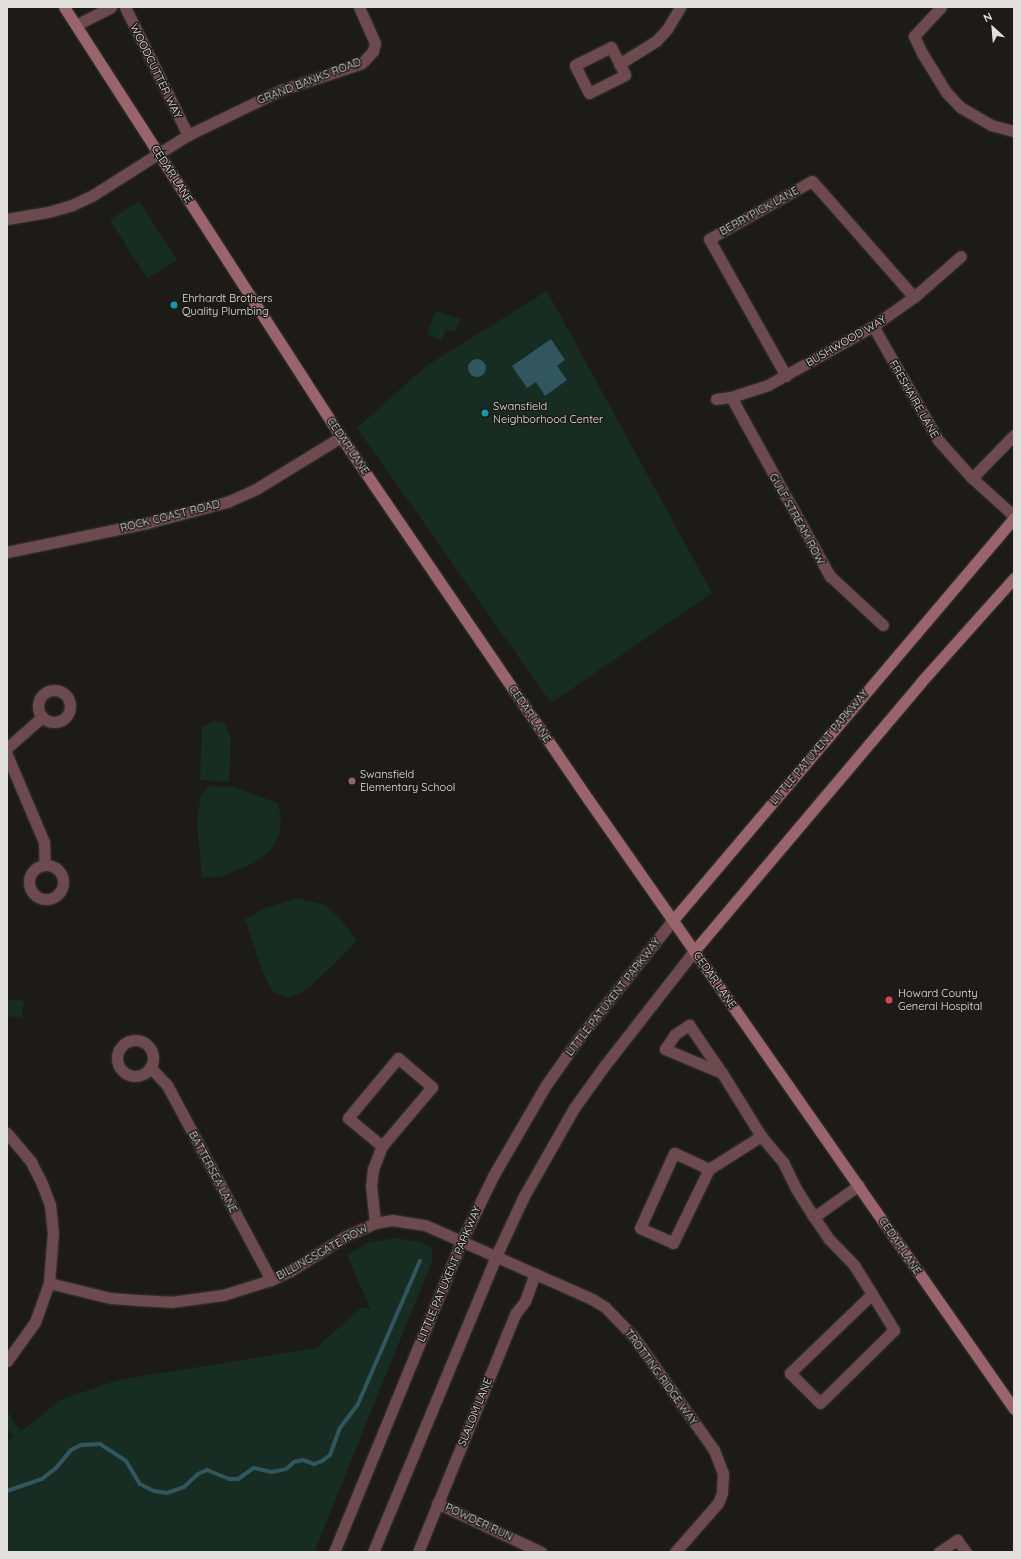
<!DOCTYPE html>
<html>
<head>
<meta charset="utf-8">
<style>
	body { margin:0 }
	#map { position:relative; width:1021px; height:1559px; overflow:hidden; background:#1d1b17; font-family:Quicksand,sans-serif }
	div>[style] { position:absolute }
	.green>* { inset:0; background:#172c23; transform-origin:0 0 }
	.water>* { inset:0; background:#31565e }
	.round { border-radius:50% }
	.stream>* { height:4px; margin:-2px; padding:0 2px; transform-origin:2px; border-radius:2px; background:#31565e }
	.roads { filter:drop-shadow(0 0 1px #393733) drop-shadow(0 0 1px #393733) }
	.minor>* { height:11px; margin:-5.5px; padding:0 5.5px; transform-origin:5.5px; border-radius:5.5px; background:#6c4a4f }
	.minor>.ring { margin:-5.5px; padding:0; box-sizing:content-box; background:none; border:11px solid #6c4a4f; border-radius:50% }
	.tertiary>* { height:11px; margin:-5.5px; padding:0 5.5px; transform-origin:5.5px; border-radius:5.5px; background:#6c4a4f }
	.secondary>* { height:11px; margin:-5.5px; padding:0 5.5px; transform-origin:5.5px; border-radius:5.5px; background:#9a646c }
	.dots>* { width:11px; height:11px; translate:-50% -50%; box-sizing:border-box; border:2px solid #1d1b17; border-radius:50% }
	span { translate:-50% -50%; white-space:nowrap; text-align:center; line-height:1.15; -webkit-text-stroke:3px #1d1b17; paint-order:stroke }
	.street-label { font-size:11px; color:#e2e0dd }
	.poi-label { font-size:11px; color:#e2e0dd }
	.left { translate:0 -50%; text-align:left }
	.frame { position:absolute; inset:0; border:8px solid #e2e0dd; pointer-events:none }
	.north { position:absolute; left:973px; top:8px; width:40px; height:40px; -webkit-text-stroke:3px #1d1b17; paint-order:stroke; rotate:334deg; font-size:11px; font-weight:700; line-height:16px; text-align:center; color:#e2e0dd }
	.north::after { content:''; display:block; margin:auto; width:14px; height:18px; background:#e2e0dd; clip-path:polygon(50% 0,100% 100%,50% 72%,0 100%) }
</style>
</head>
<body>
<div id="map">
	<div class="green">
		<div style="left:139px;top:201px;width:70px;height:35px;rotate:57deg"></div>
		<div style="clip-path:polygon(547px 291px,712px 593px,551px 703px,357px 428px,426px 366px)"></div>
		<div style="clip-path:polygon(436px 311px,460px 319px,455px 332px,446px 329px,442px 340px,427px 335px)"></div>
		<div style="clip-path:polygon(213px 721px,224px 723px,231px 737px,229px 782px,200px 780px,202px 727px)"></div>
		<div style="clip-path:polygon(209px 786px,233px 787px,278px 803px,281px 819px,279px 836px,271px 850px,256px 862px,221px 877px,202px 878px,197px 819px,201px 795px)"></div>
		<div style="clip-path:polygon(297px 898px,325px 905px,338px 916px,357px 941px,309px 988px,289px 998px,273px 992px,263px 973px,245px 919px,265px 908px)"></div>
		<div style="left:7px;top:999px;width:17px;height:17px;rotate:7deg"></div>
		<div style="clip-path:polygon(395px 1238px,420px 1242px,431px 1248px,433px 1259px,314px 1552px,7px 1552px,7px 1442px,13px 1437px,7px 1427px,7px 1411px,21px 1432px,60px 1400px,118px 1380px,316px 1348px,362px 1307px,371px 1310px,347px 1255px,367px 1243px)"></div>
	</div>
	<div class="water">
		<div style="clip-path:polygon(551px 339px,565px 360px,557px 366px,567px 380px,545px 396px,536px 382px,527px 388px,512px 366px)"></div>
		<div class="round" style="left:468px;top:359px;width:18px;height:18px"></div>
	</div>
	<div class="stream">
		<div style="left:7px;top:1491px;width:37px;rotate:-19deg"></div>
		<div style="left:42px;top:1479px;width:18px;rotate:-38deg"></div>
		<div style="left:56px;top:1468px;width:23px;rotate:-50deg"></div>
		<div style="left:71px;top:1450px;width:11px;rotate:-27deg"></div>
		<div style="left:81px;top:1445px;width:19px;rotate:-3deg"></div>
		<div style="left:100px;top:1444px;width:31px;rotate:33deg"></div>
		<div style="left:126px;top:1461px;width:27px;rotate:59deg"></div>
		<div style="left:140px;top:1484px;width:16px;rotate:27deg"></div>
		<div style="left:154px;top:1491px;width:13px;rotate:9deg"></div>
		<div style="left:167px;top:1493px;width:18px;rotate:-19deg"></div>
		<div style="left:184px;top:1487px;width:19px;rotate:-43deg"></div>
		<div style="left:198px;top:1474px;width:10px;rotate:-24deg"></div>
		<div style="left:207px;top:1470px;width:24px;rotate:22deg"></div>
		<div style="left:229px;top:1479px;width:9px"></div>
		<div style="left:238px;top:1479px;width:19px;rotate:-35deg"></div>
		<div style="left:254px;top:1468px;width:18px;rotate:13deg"></div>
		<div style="left:272px;top:1472px;width:14px;rotate:-12deg"></div>
		<div style="left:286px;top:1469px;width:11px;rotate:-41deg"></div>
		<div style="left:294px;top:1462px;width:9px;rotate:-13deg"></div>
		<div style="left:303px;top:1460px;width:12px;rotate:20deg"></div>
		<div style="left:314px;top:1464px;width:9px;rotate:-21deg"></div>
		<div style="left:322px;top:1461px;width:10px;rotate:-37deg"></div>
		<div style="left:330px;top:1455px;width:29px;rotate:-70deg"></div>
		<div style="left:340px;top:1428px;width:30px;rotate:-53deg"></div>
		<div style="left:358px;top:1404px;width:156px;rotate:-66.6deg"></div>
	</div>
	<div class="roads">
		<div class="minor">
			<div style="left:125px;top:7px;width:143px;rotate:63.8deg"></div>
			<div style="left:941px;top:7px;width:40px;rotate:133deg"></div>
			<div style="left:914px;top:36px;width:19px;rotate:65deg"></div>
			<div style="left:922px;top:53px;width:46px;rotate:58.4deg"></div>
			<div style="left:946px;top:92px;width:21px;rotate:47deg"></div>
			<div style="left:960px;top:107px;width:36px;rotate:30deg"></div>
			<div style="left:991px;top:125px;width:24px;rotate:15deg"></div>
			<div style="left:76px;top:25px;width:39px;rotate:-27deg"></div>
			<div style="left:611px;top:47px;width:31px;rotate:63deg"></div>
			<div style="left:625px;top:75px;width:40px;rotate:153.4deg"></div>
			<div style="left:589px;top:93px;width:31px;rotate:-117deg"></div>
			<div style="left:575px;top:65px;width:40px;rotate:-26.6deg"></div>
			<div style="left:619px;top:64px;width:44px;rotate:-31.9deg"></div>
			<div style="left:656px;top:41px;width:16px;rotate:-47deg"></div>
			<div style="left:667px;top:29px;width:26px;rotate:-59deg"></div>
			<div style="left:7px;top:219px;width:42px;rotate:-9.7deg"></div>
			<div style="left:48px;top:212px;width:25px;rotate:-16deg"></div>
			<div style="left:72px;top:205px;width:23px;rotate:-25deg"></div>
			<div style="left:93px;top:195px;width:112px;rotate:-32.3deg"></div>
			<div style="left:188px;top:135px;width:103px;rotate:-25.8deg"></div>
			<div style="left:281px;top:90px;width:85px;rotate:-18.4deg"></div>
			<div style="left:362px;top:63px;width:16px;rotate:-47deg"></div>
			<div style="left:373px;top:51px;width:8px;rotate:-76deg"></div>
			<div style="left:375px;top:43px;width:39px;rotate:-114deg"></div>
			<div style="left:873px;top:326px;width:131px;rotate:60.3deg"></div>
			<div style="left:938px;top:440px;width:51px;rotate:48.2deg"></div>
			<div style="left:972px;top:478px;width:57px;rotate:42.1deg"></div>
			<div style="left:786px;top:376px;width:157px;rotate:-119.3deg"></div>
			<div style="left:709px;top:239px;width:118px;rotate:-29.4deg"></div>
			<div style="left:812px;top:181px;width:154px;rotate:48.7deg"></div>
			<div style="left:731px;top:397px;width:205px;rotate:61.1deg"></div>
			<div style="left:830px;top:576px;width:72px;rotate:42.8deg"></div>
			<div style="left:716px;top:399px;width:15px;rotate:-8deg"></div>
			<div style="left:731px;top:397px;width:39px;rotate:-18deg"></div>
			<div style="left:768px;top:385px;width:120px;rotate:-29.3deg"></div>
			<div style="left:873px;top:326px;width:50px;rotate:-35.3deg"></div>
			<div style="left:914px;top:297px;width:62px;rotate:-41.1deg"></div>
			<div style="left:972px;top:478px;width:60px;rotate:-45.7deg"></div>
			<div style="left:7px;top:552px;width:143px;rotate:-11.7deg"></div>
			<div style="left:147px;top:523px;width:83px;rotate:-14.7deg"></div>
			<div style="left:227px;top:502px;width:32px;rotate:-24deg"></div>
			<div style="left:256px;top:489px;width:100px;rotate:-31.5deg"></div>
			<div class="ring" style="left:38px;top:690px;width:21px;height:21px"></div>
			<div style="left:7px;top:748px;width:47px;rotate:-41.5deg"></div>
			<div style="left:7px;top:755px;width:95px;rotate:67deg"></div>
			<div style="left:44px;top:842px;width:23px;rotate:88deg"></div>
			<div class="ring" style="left:29px;top:865px;width:23px;height:23px"></div>
			<div class="ring" style="left:117px;top:1040px;width:25px;height:25px"></div>
			<div style="left:150px;top:1067px;width:25px;rotate:47deg"></div>
			<div style="left:167px;top:1085px;width:221px;rotate:61.9deg"></div>
			<div style="left:722px;top:1073px;width:62px;rotate:-157.2deg"></div>
			<div style="left:665px;top:1049px;width:18px;rotate:-56deg"></div>
			<div style="left:675px;top:1034px;width:17px;rotate:-33deg"></div>
			<div style="left:689px;top:1025px;width:58px;rotate:55.5deg"></div>
			<div style="left:722px;top:1073px;width:74px;rotate:58.2deg"></div>
			<div style="left:761px;top:1136px;width:34px;rotate:50deg"></div>
			<div style="left:783px;top:1162px;width:28px;rotate:64deg"></div>
			<div style="left:795px;top:1187px;width:36px;rotate:58deg"></div>
			<div style="left:814px;top:1217px;width:27px;rotate:56deg"></div>
			<div style="left:829px;top:1239px;width:36px;rotate:46deg"></div>
			<div style="left:854px;top:1265px;width:34px;rotate:58deg"></div>
			<div style="left:872px;top:1294px;width:114px;rotate:136.1deg"></div>
			<div style="left:790px;top:1373px;width:42px;rotate:45deg"></div>
			<div style="left:820px;top:1403px;width:104px;rotate:-44.6deg"></div>
			<div style="left:894px;top:1330px;width:42px;rotate:-121.4deg"></div>
			<div style="left:7px;top:1133px;width:38px;rotate:50deg"></div>
			<div style="left:31px;top:1162px;width:25px;rotate:63deg"></div>
			<div style="left:42px;top:1184px;width:22px;rotate:69deg"></div>
			<div style="left:50px;top:1205px;width:27px;rotate:84deg"></div>
			<div style="left:53px;top:1232px;width:51px;rotate:94.5deg"></div>
			<div style="left:49px;top:1283px;width:41px;rotate:109.7deg"></div>
			<div style="left:35px;top:1322px;width:48px;rotate:125.7deg"></div>
			<div style="left:709px;top:1169px;width:38px;rotate:-155deg"></div>
			<div style="left:674px;top:1153px;width:82px;rotate:114.4deg"></div>
			<div style="left:640px;top:1228px;width:36px;rotate:24deg"></div>
			<div style="left:673px;top:1243px;width:82px;rotate:-64.1deg"></div>
			<div style="left:709px;top:1169px;width:62px;rotate:-32.4deg"></div>
			<div style="left:814px;top:1217px;width:55px;rotate:-35.4deg"></div>
			<div style="left:375px;top:1223px;width:36px;rotate:-96deg"></div>
			<div style="left:371px;top:1187px;width:18px;rotate:-84deg"></div>
			<div style="left:373px;top:1169px;width:25px;rotate:-69deg"></div>
			<div style="left:382px;top:1146px;width:44px;rotate:-140.5deg"></div>
			<div style="left:348px;top:1118px;width:78px;rotate:-50.2deg"></div>
			<div style="left:398px;top:1058px;width:45px;rotate:40.5deg"></div>
			<div style="left:432px;top:1087px;width:77px;rotate:130.3deg"></div>
			<div style="left:49px;top:1283px;width:63px;rotate:13.8deg"></div>
			<div style="left:110px;top:1298px;width:27px;rotate:4deg"></div>
			<div style="left:137px;top:1300px;width:34px;rotate:3deg"></div>
			<div style="left:171px;top:1302px;width:52px;rotate:-7.7deg"></div>
			<div style="left:223px;top:1295px;width:50px;rotate:-17.4deg"></div>
			<div style="left:271px;top:1280px;width:21px;rotate:-25deg"></div>
			<div style="left:290px;top:1271px;width:66px;rotate:-32deg"></div>
			<div style="left:346px;top:1236px;width:32px;rotate:-24deg"></div>
			<div style="left:375px;top:1223px;width:17px;rotate:-10deg"></div>
			<div style="left:392px;top:1220px;width:33px;rotate:9deg"></div>
			<div style="left:425px;top:1225px;width:183px;rotate:23.9deg"></div>
			<div style="left:592px;top:1299px;width:15px;rotate:32deg"></div>
			<div style="left:605px;top:1307px;width:40px;rotate:46deg"></div>
			<div style="left:633px;top:1336px;width:140px;rotate:54.6deg"></div>
			<div style="left:714px;top:1450px;width:25px;rotate:69deg"></div>
			<div style="left:723px;top:1473px;width:20px;rotate:93deg"></div>
			<div style="left:722px;top:1493px;width:11px;rotate:112deg"></div>
			<div style="left:718px;top:1503px;width:65px;rotate:131.3deg"></div>
			<div style="left:437px;top:1503px;width:115px;rotate:25.2deg"></div>
			<div style="left:418px;top:1552px;width:257px;rotate:-67.8deg"></div>
			<div style="left:515px;top:1314px;width:16px;rotate:-52deg"></div>
			<div style="left:525px;top:1301px;width:29px;rotate:-70deg"></div>
			<div style="left:939px;top:1552px;width:22px;rotate:-34deg"></div>
			<div style="left:957px;top:1540px;width:15px;rotate:53deg"></div>
		</div>
		<div class="tertiary">
			<div style="left:334px;top:1552px;width:335px;rotate:-67.7deg"></div>
			<div style="left:461px;top:1242px;width:73px;rotate:-64.1deg"></div>
			<div style="left:493px;top:1176px;width:105px;rotate:-59.8deg"></div>
			<div style="left:546px;top:1085px;width:57px;rotate:-54.9deg"></div>
			<div style="left:579px;top:1038px;width:151px;rotate:-51.5deg"></div>
			<div style="left:373px;top:1552px;width:321px;rotate:-67.4deg"></div>
			<div style="left:496px;top:1256px;width:66px;rotate:-65deg"></div>
			<div style="left:524px;top:1196px;width:101px;rotate:-60.4deg"></div>
			<div style="left:574px;top:1108px;width:53px;rotate:-54.2deg"></div>
			<div style="left:605px;top:1065px;width:145px;rotate:-52deg"></div>
		</div>
		<div class="secondary">
			<div style="left:64px;top:7px;width:511px;rotate:57.21deg"></div>
			<div style="left:341px;top:437px;width:438px;rotate:55.7deg"></div>
			<div style="left:588px;top:799px;width:744px;rotate:55.07deg"></div>
			<div style="left:673px;top:920px;width:527px;rotate:-49.69deg"></div>
			<div style="left:694px;top:951px;width:352px;rotate:-49.8deg"></div>
			<div style="left:921px;top:682px;width:140px;rotate:-48.2deg"></div>
		</div>
	</div>
	<div class="dots">
		<div style="left:174px;top:305px;background:#0f9aa8"></div>
		<div style="left:485px;top:413px;background:#0f9aa8"></div>
		<div style="left:352px;top:781px;background:#8d6e63"></div>
		<div style="left:889px;top:1000px;background:#e0444e"></div>
	</div>
	<div class="street-label">
		<span style="left:156px;top:71px;rotate:64deg">WOODCUTTER WAY</span>
		<span style="left:309px;top:81px;rotate:-21deg">GRAND BANKS ROAD</span>
		<span style="left:172px;top:174px;rotate:57deg">CEDAR LANE</span>
		<span style="left:759px;top:211px;rotate:-29deg">BERRYPICK LANE</span>
		<span style="left:846px;top:341px;rotate:-30deg">BUSHWOOD WAY</span>
		<span style="left:914px;top:399px;rotate:60deg">FRESHAIRE LANE</span>
		<span style="left:348px;top:446px;rotate:56deg">CEDAR LANE</span>
		<span style="left:170px;top:516px;rotate:-14deg">ROCK COAST ROAD</span>
		<span style="left:797px;top:519px;rotate:61deg">GULF STREAM ROW</span>
		<span style="left:530px;top:714px;rotate:56deg">CEDAR LANE</span>
		<span style="left:819px;top:747px;rotate:-50deg">LITTLE PATUXENT PARKWAY</span>
		<span style="left:715px;top:980px;rotate:55deg">CEDAR LANE</span>
		<span style="left:613px;top:997px;rotate:-52deg">LITTLE PATUXENT PARKWAY</span>
		<span style="left:213px;top:1172px;rotate:62deg">BATTERSEA LANE</span>
		<span style="left:900px;top:1246px;rotate:56deg">CEDAR LANE</span>
		<span style="left:322px;top:1252px;rotate:-29deg">BILLINGSGATE ROW</span>
		<span style="left:449px;top:1274px;rotate:-67deg">LITTLE PATUXENT PARKWAY</span>
		<span style="left:661px;top:1377px;rotate:54deg">TROTTING RIDGE WAY</span>
		<span style="left:475px;top:1412px;rotate:-68deg">SLALOM LANE</span>
		<span style="left:479px;top:1522px;rotate:25deg">POWDER RUN</span>
	</div>
	<div class="poi-label">
		<span class="left" style="left:182px;top:305px">Ehrhardt Brothers<br>Quality Plumbing</span>
		<span class="left" style="left:493px;top:413px">Swansfield<br>Neighborhood Center</span>
		<span class="left" style="left:360px;top:781px">Swansfield<br>Elementary School</span>
		<span class="left" style="left:898px;top:1000px">Howard County<br>General Hospital</span>
	</div>
	<div class="frame"></div>
	<div class="north">N</div>
</div>
</body>
</html>
